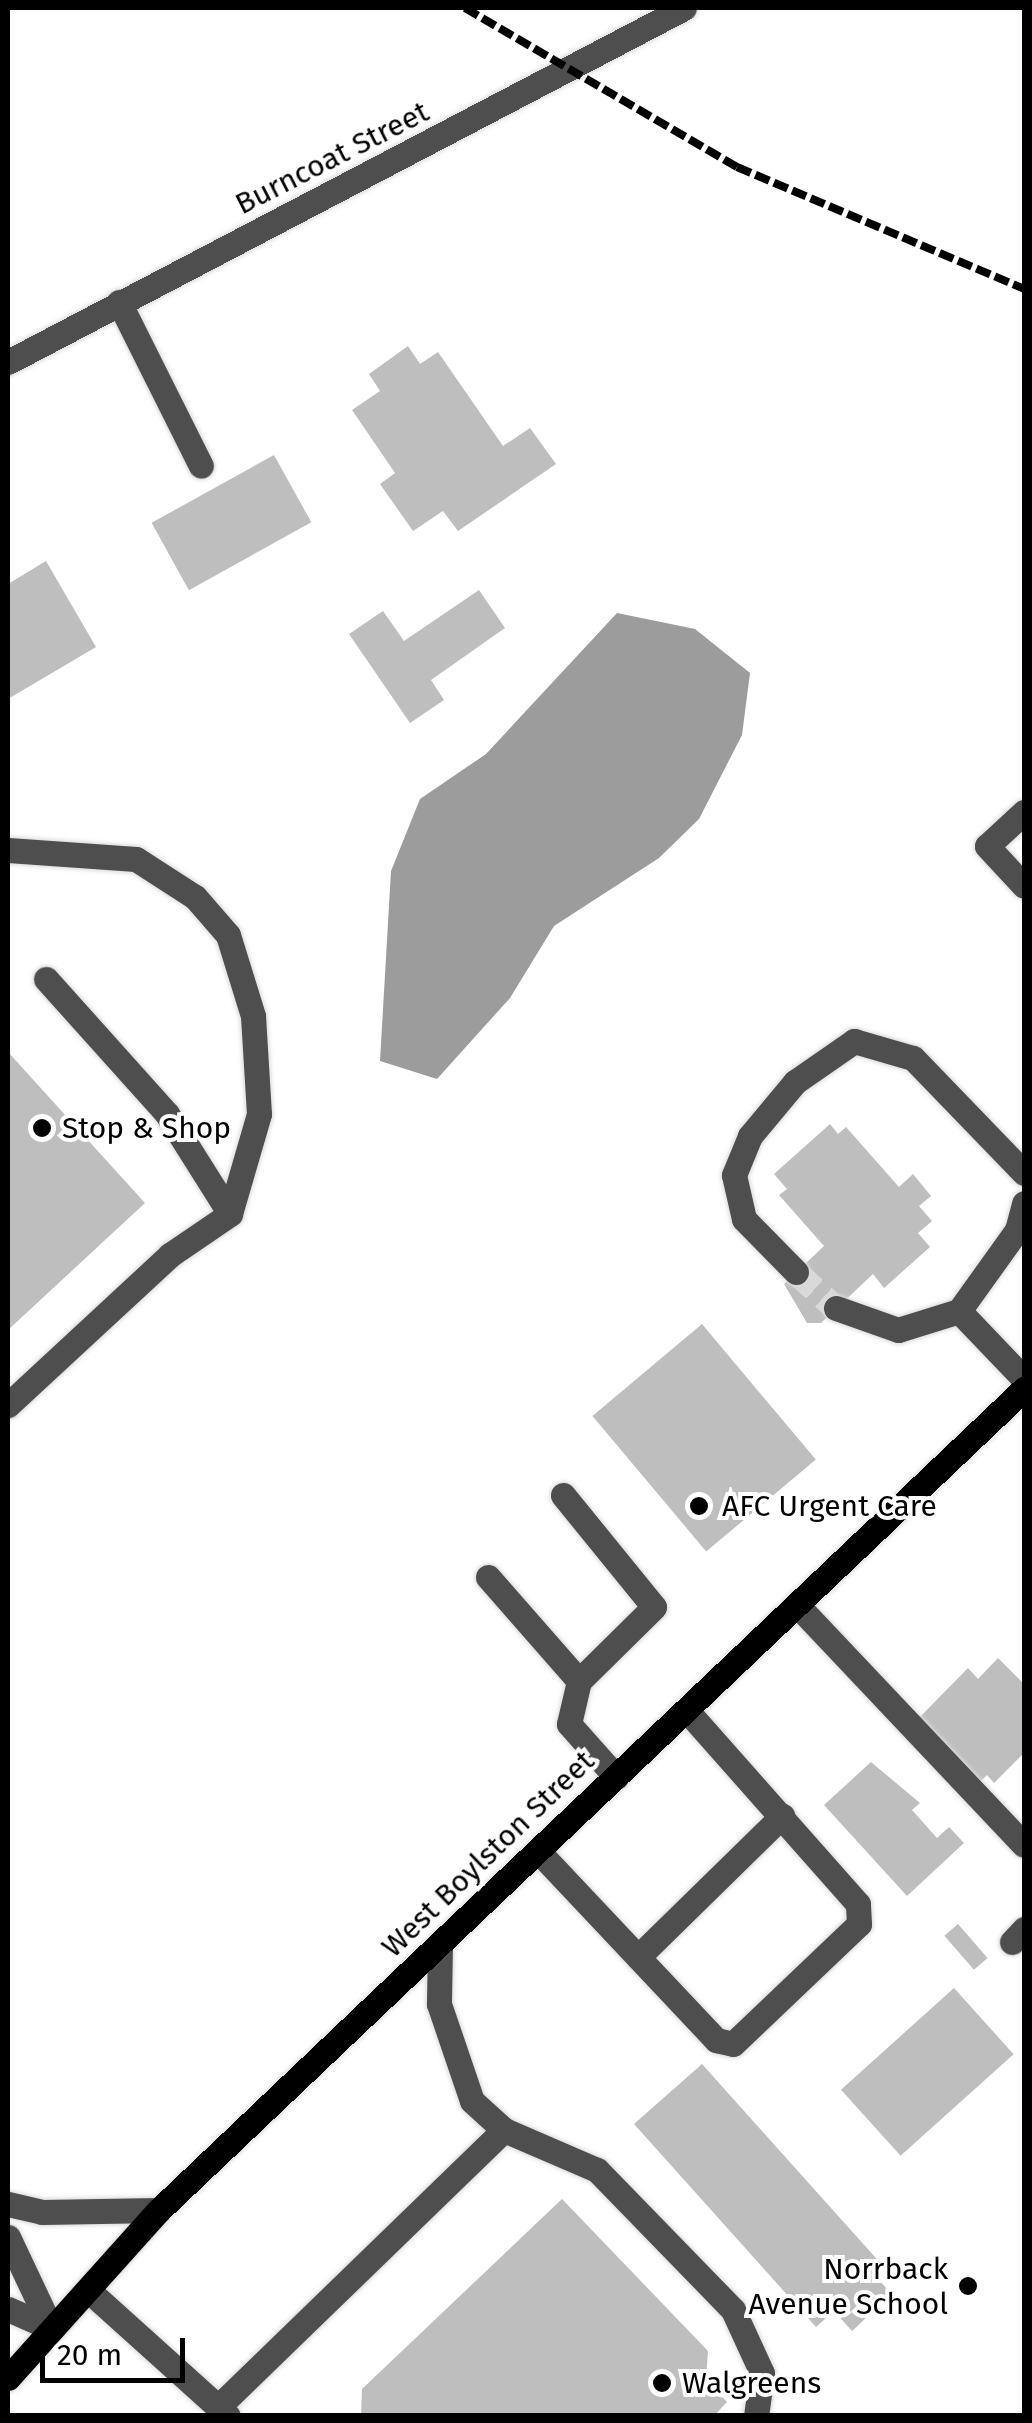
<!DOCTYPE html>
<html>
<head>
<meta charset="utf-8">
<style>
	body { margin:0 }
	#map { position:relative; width:1032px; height:2423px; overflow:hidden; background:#fff; font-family:"Fira Sans",sans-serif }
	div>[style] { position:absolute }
	.water>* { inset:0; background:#9c9c9c }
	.building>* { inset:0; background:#bebebe; transform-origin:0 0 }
	.minor-tunnel>* { height:25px; margin-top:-12.5px; transform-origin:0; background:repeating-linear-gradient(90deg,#d9d9d9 0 25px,transparent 0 37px) }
	.roads { filter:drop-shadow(0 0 2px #dbdbdb) drop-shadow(0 0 2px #dbdbdb) }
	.minor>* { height:25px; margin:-12.5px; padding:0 12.5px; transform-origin:12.5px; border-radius:12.5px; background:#4e4e4e }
	.major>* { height:25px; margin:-12.5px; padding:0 12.5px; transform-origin:12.5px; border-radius:12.5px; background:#000 }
	.rail>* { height:8px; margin-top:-4px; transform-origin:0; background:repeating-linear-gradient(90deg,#000 0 15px,transparent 0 20px) }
	.dots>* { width:28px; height:28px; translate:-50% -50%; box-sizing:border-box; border:5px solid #fff; border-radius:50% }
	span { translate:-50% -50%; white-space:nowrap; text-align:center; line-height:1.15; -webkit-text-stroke:8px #fff; paint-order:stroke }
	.street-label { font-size:30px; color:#000 }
	.poi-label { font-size:30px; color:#000 }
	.left { translate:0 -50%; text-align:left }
	.right { translate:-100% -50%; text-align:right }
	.frame { position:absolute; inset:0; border:10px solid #000; pointer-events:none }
	.scale { position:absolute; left:40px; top:2338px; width:145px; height:45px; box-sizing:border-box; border:5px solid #000; border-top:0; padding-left:12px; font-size:30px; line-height:35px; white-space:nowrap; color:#000; -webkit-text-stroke:8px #fff; paint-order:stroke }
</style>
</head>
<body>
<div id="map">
	<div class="water">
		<div style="clip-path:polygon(617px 613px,695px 629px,750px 673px,742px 735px,699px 819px,659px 858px,554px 926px,510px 998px,437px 1079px,380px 1061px,391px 871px,420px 799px,486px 754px)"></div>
	</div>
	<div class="building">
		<div style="clip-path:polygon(408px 346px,420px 364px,438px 352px,503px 446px,530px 428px,556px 464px,458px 531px,443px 511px,413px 531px,380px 484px,395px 473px,352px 410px,380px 391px,369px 374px)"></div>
		<div style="left:274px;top:455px;width:77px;height:140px;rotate:61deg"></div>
		<div style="clip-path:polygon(46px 561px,96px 647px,8px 699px,8px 584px)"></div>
		<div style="clip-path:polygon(479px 590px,505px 628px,431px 680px,444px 700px,410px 723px,349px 634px,383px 611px,404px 641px)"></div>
		<div style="clip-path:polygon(8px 1052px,145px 1203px,8px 1330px)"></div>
		<div style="clip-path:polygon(830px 1124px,838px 1134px,846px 1127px,899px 1187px,913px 1174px,931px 1196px,919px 1206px,932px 1221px,918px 1233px,930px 1247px,884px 1288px,873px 1274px,821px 1323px,807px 1323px,784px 1284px,824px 1246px,779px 1195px,787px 1189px,774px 1174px)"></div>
		<div style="left:702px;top:1324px;width:177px;height:143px;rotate:50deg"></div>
		<div style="clip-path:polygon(998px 1658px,1024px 1684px,1024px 1753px,994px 1783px,987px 1775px,980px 1782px,918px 1719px,968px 1668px,978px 1679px)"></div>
		<div style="clip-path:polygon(871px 1762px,920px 1803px,912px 1810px,937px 1838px,949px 1827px,964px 1843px,907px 1896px,824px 1805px)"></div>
		<div style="left:958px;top:1924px;width:45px;height:18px;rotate:49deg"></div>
		<div style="left:954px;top:1988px;width:89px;height:152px;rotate:48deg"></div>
		<div style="clip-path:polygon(702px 2064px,883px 2266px,874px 2275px,892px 2294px,852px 2331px,834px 2311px,816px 2327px,634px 2124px)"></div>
		<div style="clip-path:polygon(562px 2199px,708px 2351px,706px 2379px,727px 2402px,714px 2416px,361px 2416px,362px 2389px)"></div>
	</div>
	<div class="minor-tunnel">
		<div style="left:796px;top:1272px;width:54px;rotate:42deg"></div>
	</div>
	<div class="roads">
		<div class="minor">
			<div style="left:119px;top:302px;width:183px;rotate:63.4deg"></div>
			<div style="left:8px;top:362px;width:763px;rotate:-27.64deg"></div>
			<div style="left:1024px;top:812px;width:50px;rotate:137.4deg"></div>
			<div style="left:987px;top:846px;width:54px;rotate:47.2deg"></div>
			<div style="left:8px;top:850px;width:128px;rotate:4deg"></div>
			<div style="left:136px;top:859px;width:70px;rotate:32.8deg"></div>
			<div style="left:195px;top:897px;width:50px;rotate:49deg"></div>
			<div style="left:228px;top:935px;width:85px;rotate:72.8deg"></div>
			<div style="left:253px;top:1016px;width:98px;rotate:86.5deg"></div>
			<div style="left:259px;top:1114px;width:104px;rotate:106.2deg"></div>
			<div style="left:230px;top:1214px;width:73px;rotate:145.7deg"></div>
			<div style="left:170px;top:1255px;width:221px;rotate:137.2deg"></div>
			<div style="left:46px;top:979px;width:181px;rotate:48.1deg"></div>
			<div style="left:167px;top:1114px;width:118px;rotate:57.8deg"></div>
			<div style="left:796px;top:1272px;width:74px;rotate:-134.5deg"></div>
			<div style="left:744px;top:1219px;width:45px;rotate:-102.8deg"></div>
			<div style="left:734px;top:1175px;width:42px;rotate:-67.7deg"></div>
			<div style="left:750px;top:1136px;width:70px;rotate:-50.2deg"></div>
			<div style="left:795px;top:1082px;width:72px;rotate:-34.8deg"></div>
			<div style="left:854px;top:1041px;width:61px;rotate:16.1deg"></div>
			<div style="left:913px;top:1058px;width:160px;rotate:46deg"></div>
			<div style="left:836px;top:1308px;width:66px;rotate:19.5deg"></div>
			<div style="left:898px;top:1330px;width:64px;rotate:-17.3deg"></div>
			<div style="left:959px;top:1311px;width:100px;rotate:-54.4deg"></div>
			<div style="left:1017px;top:1230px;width:28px;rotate:-75deg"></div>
			<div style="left:959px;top:1311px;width:94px;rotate:46.3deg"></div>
			<div style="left:563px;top:1495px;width:144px;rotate:50.9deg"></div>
			<div style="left:654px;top:1607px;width:105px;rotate:135.4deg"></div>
			<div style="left:579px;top:1681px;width:44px;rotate:103.1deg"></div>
			<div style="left:569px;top:1724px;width:71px;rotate:48.4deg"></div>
			<div style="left:488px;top:1577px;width:138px;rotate:48.8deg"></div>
			<div style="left:797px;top:1605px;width:330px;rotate:46.6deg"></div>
			<div style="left:538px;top:1851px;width:260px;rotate:46.7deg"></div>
			<div style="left:716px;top:2040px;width:17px;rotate:13deg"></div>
			<div style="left:733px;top:2044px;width:174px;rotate:-43.6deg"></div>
			<div style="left:859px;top:1924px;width:20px;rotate:-93deg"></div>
			<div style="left:858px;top:1904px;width:258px;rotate:-131.5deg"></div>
			<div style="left:1012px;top:1942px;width:18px;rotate:-47deg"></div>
			<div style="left:440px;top:1944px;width:60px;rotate:91deg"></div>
			<div style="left:439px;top:2004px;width:102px;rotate:71.2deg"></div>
			<div style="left:472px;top:2101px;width:43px;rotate:42.2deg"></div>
			<div style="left:504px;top:2130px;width:101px;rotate:23.3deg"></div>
			<div style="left:597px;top:2170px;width:195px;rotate:45.8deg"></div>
			<div style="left:733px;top:2310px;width:69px;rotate:65.3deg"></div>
			<div style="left:762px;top:2373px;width:43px;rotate:97.9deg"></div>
			<div style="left:638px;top:1957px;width:202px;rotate:-44.4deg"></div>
			<div style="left:8px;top:2204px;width:35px;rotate:13deg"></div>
			<div style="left:42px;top:2212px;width:117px;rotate:-1deg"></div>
			<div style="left:8px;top:2237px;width:101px;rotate:64.7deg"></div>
			<div style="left:88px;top:2290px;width:188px;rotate:42deg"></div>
			<div style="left:8px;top:2309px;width:47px;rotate:23.8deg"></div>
			<div style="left:218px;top:2407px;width:398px;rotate:-44.1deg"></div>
		</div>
		<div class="major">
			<div style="left:8px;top:2378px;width:226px;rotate:-48.1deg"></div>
			<div style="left:159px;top:2210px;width:1193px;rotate:-43.51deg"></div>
		</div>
	</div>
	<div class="rail">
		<div style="left:465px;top:8px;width:315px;rotate:30.3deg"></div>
		<div style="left:737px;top:167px;width:312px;rotate:23deg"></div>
	</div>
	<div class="dots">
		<div style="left:42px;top:1128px;background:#000"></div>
		<div style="left:699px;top:1506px;background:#000"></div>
		<div style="left:968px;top:2286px;background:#000"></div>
		<div style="left:662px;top:2383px;background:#000"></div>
	</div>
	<div class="street-label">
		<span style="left:332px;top:158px;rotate:-27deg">Burncoat Street</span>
		<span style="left:488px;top:1854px;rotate:-44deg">West Boylston Street</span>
	</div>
	<div class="poi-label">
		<span class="left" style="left:62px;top:1128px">Stop &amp; Shop</span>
		<span class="left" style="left:722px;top:1506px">AFC Urgent Care</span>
		<span class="right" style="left:948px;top:2286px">Norrback<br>Avenue School</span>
		<span class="left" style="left:682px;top:2383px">Walgreens</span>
	</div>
	<div class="frame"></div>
	<div class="scale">20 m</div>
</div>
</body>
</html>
